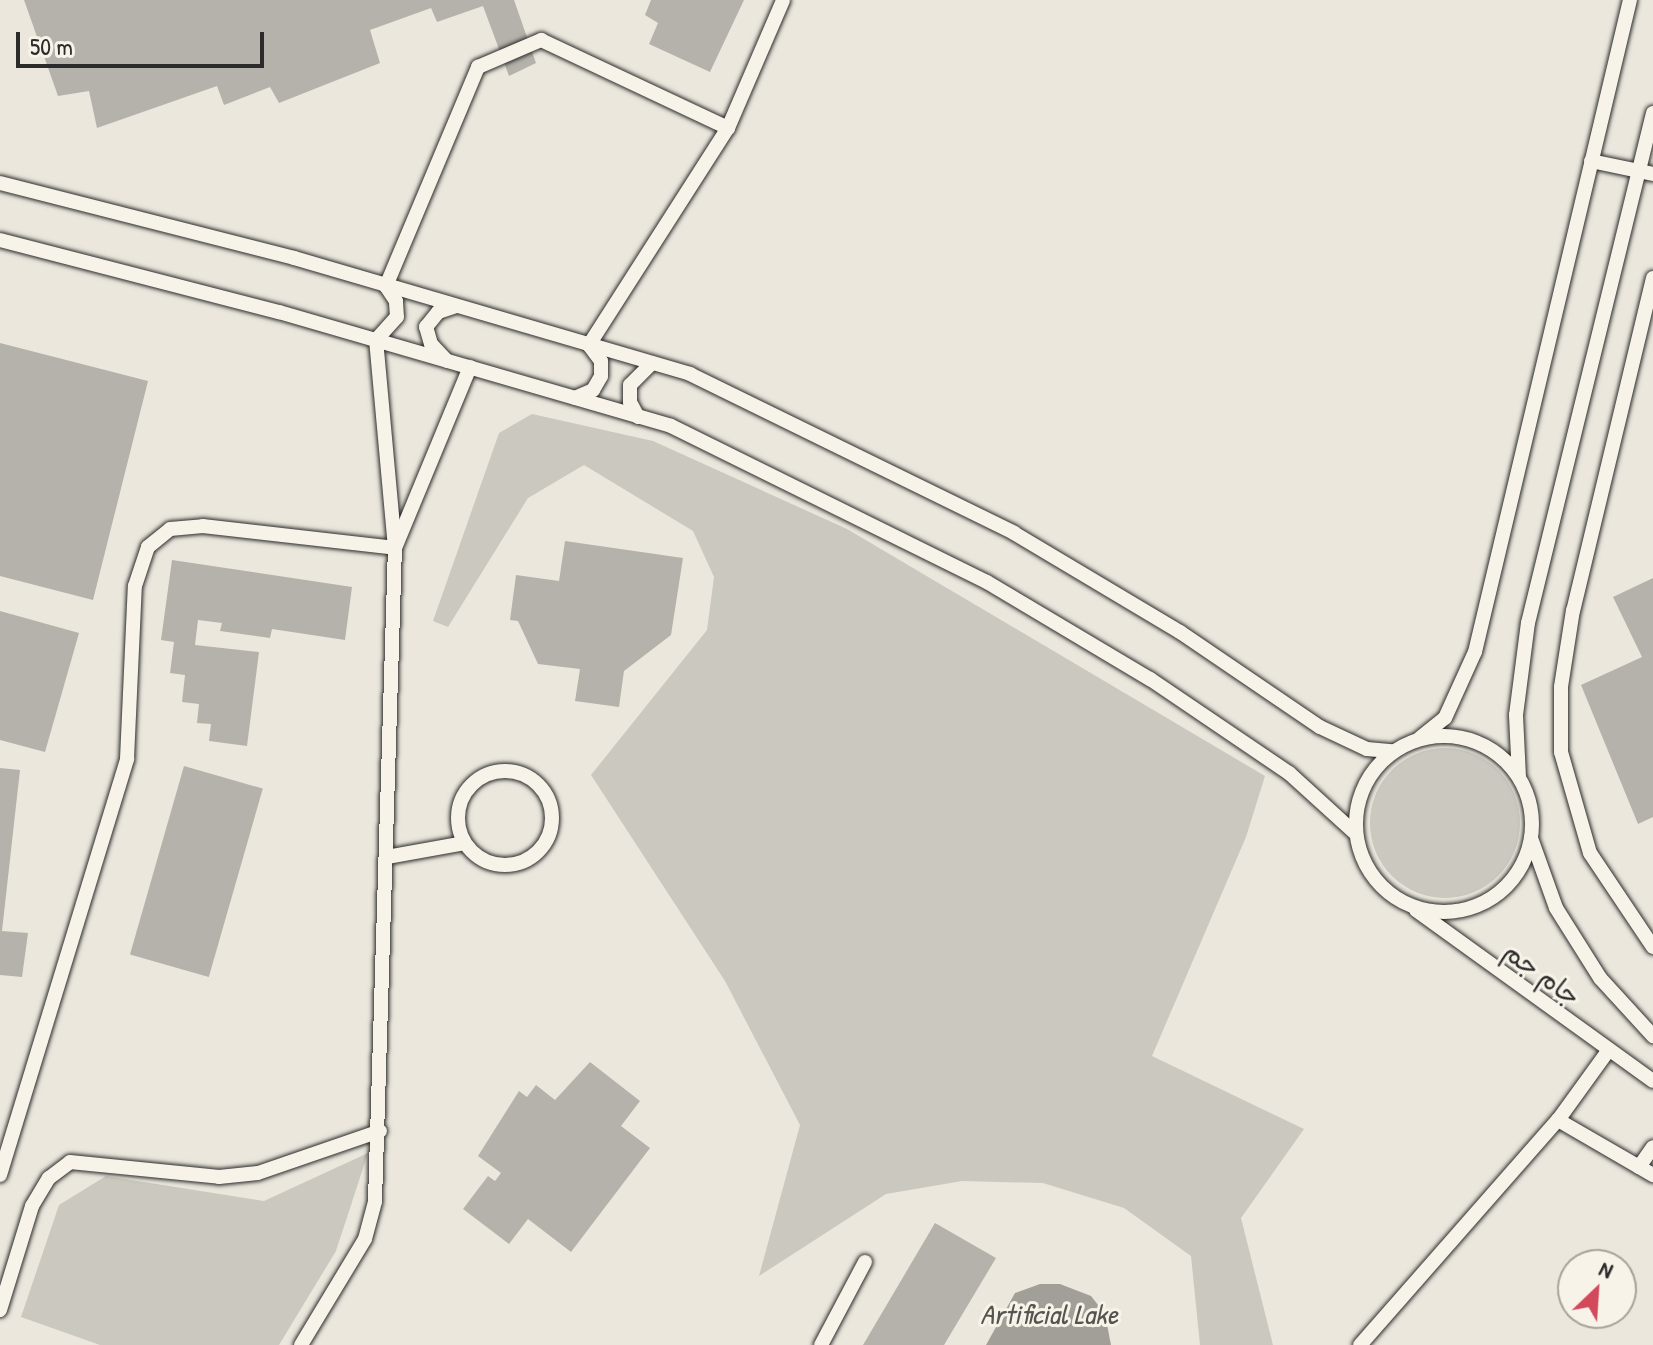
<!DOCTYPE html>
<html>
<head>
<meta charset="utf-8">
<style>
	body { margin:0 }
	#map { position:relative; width:1653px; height:1345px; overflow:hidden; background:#ebe7dd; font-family:"Patrick Hand","Playpen Sans Arabic",sans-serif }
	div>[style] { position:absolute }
	.green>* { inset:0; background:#cbc8bf }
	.round { border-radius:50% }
	.water>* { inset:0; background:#a29f98 }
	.building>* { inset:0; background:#b5b2ab; transform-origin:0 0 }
	.roads { filter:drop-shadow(0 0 2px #2b2b2b) drop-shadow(0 0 2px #2b2b2b) }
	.service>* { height:14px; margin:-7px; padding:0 7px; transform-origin:7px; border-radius:7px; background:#f7f3e8 }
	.service>.ring { margin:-7px; padding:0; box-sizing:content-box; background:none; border:14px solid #f7f3e8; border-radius:50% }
	span { translate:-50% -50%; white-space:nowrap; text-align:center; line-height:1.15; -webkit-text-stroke:6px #f7f3e8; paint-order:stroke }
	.street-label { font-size:26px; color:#2b2b2b }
	.water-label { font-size:28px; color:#555451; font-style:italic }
	.north { position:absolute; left:1557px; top:1249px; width:80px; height:80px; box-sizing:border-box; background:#f7f3e8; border:2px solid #a5a39c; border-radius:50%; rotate:25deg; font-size:22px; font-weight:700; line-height:32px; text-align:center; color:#2b2b2b }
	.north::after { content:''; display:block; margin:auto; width:28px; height:36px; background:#d1495b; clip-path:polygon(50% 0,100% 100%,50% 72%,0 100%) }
	.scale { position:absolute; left:16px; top:32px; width:248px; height:36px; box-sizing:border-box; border:4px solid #2b2b2b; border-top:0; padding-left:10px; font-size:24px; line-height:28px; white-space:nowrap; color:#2b2b2b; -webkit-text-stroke:6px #f7f3e8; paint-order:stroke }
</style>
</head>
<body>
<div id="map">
	<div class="green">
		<div style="clip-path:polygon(532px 414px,653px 441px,847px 529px,1265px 776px,1246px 837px,1152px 1056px,1304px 1129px,1241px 1218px,1273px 1345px,1200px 1345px,1191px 1256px,1124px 1208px,1043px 1183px,962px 1181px,886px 1194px,759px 1276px,800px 1125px,725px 981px,591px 775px,707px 630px,714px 577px,693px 531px,584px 465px,528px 498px,448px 627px,433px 621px,499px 433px)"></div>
		<div class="round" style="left:1370px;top:748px;width:150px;height:150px"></div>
		<div style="clip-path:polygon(368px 1153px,336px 1251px,279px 1345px,100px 1345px,21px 1317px,59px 1205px,106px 1176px,264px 1201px)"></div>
	</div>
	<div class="water">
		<div style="clip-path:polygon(1040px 1284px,1060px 1284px,1091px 1296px,1105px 1314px,1111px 1345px,986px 1345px,1015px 1293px)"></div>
	</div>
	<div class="building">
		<div style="clip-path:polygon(24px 0,514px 0,536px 63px,509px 76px,483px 6px,437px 22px,431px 8px,370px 30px,380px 63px,279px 103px,270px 87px,224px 105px,217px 86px,97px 128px,89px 91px,58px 96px)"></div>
		<div style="clip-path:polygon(651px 0,744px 0,710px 72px,649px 44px,658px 23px,645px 15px)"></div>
		<div style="clip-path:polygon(0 343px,148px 381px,93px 600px,0 576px)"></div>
		<div style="clip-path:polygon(565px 541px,683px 558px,671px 635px,624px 671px,619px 707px,575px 701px,580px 669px,538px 664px,518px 621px,510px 620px,516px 575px,559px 581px)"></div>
		<div style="clip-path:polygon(172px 560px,352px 587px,345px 640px,272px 629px,270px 638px,220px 631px,222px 623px,198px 620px,195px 645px,259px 652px,247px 746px,209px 741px,211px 724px,197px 723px,199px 704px,182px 702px,185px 675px,170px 673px,174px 642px,161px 640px)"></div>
		<div style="clip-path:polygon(1653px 578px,1653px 817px,1638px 824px,1581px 685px,1642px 657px,1613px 597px)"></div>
		<div style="clip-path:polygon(0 611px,79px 633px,45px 752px,0 740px)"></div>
		<div style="left:184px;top:766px;width:82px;height:196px;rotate:16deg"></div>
		<div style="clip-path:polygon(0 768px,20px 770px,2px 931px,28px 933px,22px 977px,0 975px)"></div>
		<div style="clip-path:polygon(590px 1062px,640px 1101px,621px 1126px,650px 1148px,571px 1252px,528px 1219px,509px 1244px,463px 1209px,488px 1176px,495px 1181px,501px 1173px,478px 1156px,519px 1091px,527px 1097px,536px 1085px,555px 1100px)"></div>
		<div style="clip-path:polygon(935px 1223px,996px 1258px,944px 1345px,863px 1345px)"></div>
	</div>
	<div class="roads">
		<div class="service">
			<div style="left:1591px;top:161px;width:63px;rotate:11.8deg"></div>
			<div style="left:0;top:183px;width:303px;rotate:14.3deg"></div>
			<div style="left:294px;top:258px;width:413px;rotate:16.3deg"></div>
			<div style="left:690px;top:374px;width:361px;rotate:26.1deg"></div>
			<div style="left:1014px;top:533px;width:193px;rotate:30.8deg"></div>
			<div style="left:1180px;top:632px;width:169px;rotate:34.2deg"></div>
			<div style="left:1320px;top:727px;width:52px;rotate:25.1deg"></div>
			<div style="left:1367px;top:749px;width:25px;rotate:5deg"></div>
			<div style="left:0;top:240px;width:288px;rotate:14.5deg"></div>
			<div style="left:279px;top:312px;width:408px;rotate:16.2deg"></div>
			<div style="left:671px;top:426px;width:352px;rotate:26.3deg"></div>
			<div style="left:987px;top:582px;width:190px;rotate:30.8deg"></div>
			<div style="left:1150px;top:679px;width:168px;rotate:34.1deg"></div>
			<div style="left:1289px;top:773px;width:89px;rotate:42.3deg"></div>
			<div style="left:1653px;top:278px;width:342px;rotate:103.5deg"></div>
			<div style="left:1573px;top:610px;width:78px;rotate:98.9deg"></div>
			<div style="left:1561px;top:687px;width:65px;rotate:90deg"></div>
			<div style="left:1561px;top:752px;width:105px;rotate:74deg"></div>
			<div style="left:1590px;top:853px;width:113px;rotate:56.2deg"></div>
			<div style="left:447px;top:361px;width:23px;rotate:-133deg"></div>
			<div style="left:431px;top:344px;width:18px;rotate:-106deg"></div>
			<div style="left:426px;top:327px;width:19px;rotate:-51deg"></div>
			<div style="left:438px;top:312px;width:19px;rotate:-18deg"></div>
			<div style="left:575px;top:398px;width:20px;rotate:-24deg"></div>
			<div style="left:593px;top:390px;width:16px;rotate:-60deg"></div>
			<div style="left:601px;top:376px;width:15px;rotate:-90deg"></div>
			<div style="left:601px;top:361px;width:20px;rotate:-127deg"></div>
			<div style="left:589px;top:345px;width:258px;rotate:-57.4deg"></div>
			<div style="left:728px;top:128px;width:139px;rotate:-66.7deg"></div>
			<div style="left:638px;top:417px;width:17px;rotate:-118deg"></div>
			<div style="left:630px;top:402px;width:17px;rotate:-90deg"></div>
			<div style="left:630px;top:385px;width:31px;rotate:-45deg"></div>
			<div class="ring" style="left:1356px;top:736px;width:162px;height:162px"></div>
			<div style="left:1420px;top:738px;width:32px;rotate:-39deg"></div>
			<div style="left:1445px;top:718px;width:72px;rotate:-65.6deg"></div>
			<div style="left:1475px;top:652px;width:670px;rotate:-76.63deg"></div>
			<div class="ring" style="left:458px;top:771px;width:80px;height:80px"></div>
			<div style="left:1519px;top:777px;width:62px;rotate:-92.8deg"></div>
			<div style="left:1516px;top:715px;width:93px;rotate:-82.6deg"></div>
			<div style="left:1528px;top:623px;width:525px;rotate:-76.23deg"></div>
			<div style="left:1531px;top:838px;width:74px;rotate:70.3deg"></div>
			<div style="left:1556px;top:908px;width:83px;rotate:57.8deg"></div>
			<div style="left:1600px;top:978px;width:79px;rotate:47.6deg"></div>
			<div style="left:387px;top:857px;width:79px;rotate:-10.2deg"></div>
			<div style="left:1416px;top:910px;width:292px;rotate:35.8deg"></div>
			<div style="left:1608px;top:1051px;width:85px;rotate:125.9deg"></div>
			<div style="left:1558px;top:1120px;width:110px;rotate:30.1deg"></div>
			<div style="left:1639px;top:1167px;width:24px;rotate:-55deg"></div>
			<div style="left:0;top:1175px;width:435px;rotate:-73deg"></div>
			<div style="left:127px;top:759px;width:173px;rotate:-87.4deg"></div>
			<div style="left:135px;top:586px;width:41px;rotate:-71.6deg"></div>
			<div style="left:148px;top:547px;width:28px;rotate:-39deg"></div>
			<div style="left:170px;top:529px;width:33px;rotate:-5deg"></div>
			<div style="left:203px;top:526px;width:193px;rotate:6.5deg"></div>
			<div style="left:395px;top:548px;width:209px;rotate:-95.2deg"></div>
			<div style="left:376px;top:340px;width:31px;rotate:-48deg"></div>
			<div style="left:397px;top:317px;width:16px;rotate:-94deg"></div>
			<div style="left:396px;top:301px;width:18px;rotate:-124deg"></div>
			<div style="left:386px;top:286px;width:238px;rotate:-67.2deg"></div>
			<div style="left:478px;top:67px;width:69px;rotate:-23.2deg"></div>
			<div style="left:541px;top:40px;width:207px;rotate:25.2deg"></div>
			<div style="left:0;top:1310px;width:109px;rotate:-72.9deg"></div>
			<div style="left:32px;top:1206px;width:33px;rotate:-59deg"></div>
			<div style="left:49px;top:1178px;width:26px;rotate:-37deg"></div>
			<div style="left:70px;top:1162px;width:150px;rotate:5.7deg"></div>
			<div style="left:219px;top:1177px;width:39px;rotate:-6deg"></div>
			<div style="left:258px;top:1173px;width:129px;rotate:-19deg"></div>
			<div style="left:301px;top:1345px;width:124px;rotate:-58.9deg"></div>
			<div style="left:365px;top:1239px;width:39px;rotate:-75deg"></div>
			<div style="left:375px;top:1201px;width:653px;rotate:-88.25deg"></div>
			<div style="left:395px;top:548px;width:196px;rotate:-67.5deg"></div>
			<div style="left:821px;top:1345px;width:94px;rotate:-62.1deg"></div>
			<div style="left:1360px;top:1345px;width:300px;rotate:-48.7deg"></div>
		</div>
	</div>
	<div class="street-label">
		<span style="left:1542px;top:974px;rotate:36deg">جام جم</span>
	</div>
	<div class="water-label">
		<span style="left:1049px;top:1314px">Artificial Lake</span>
	</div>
	<div class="north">N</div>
	<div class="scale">50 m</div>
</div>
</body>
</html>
